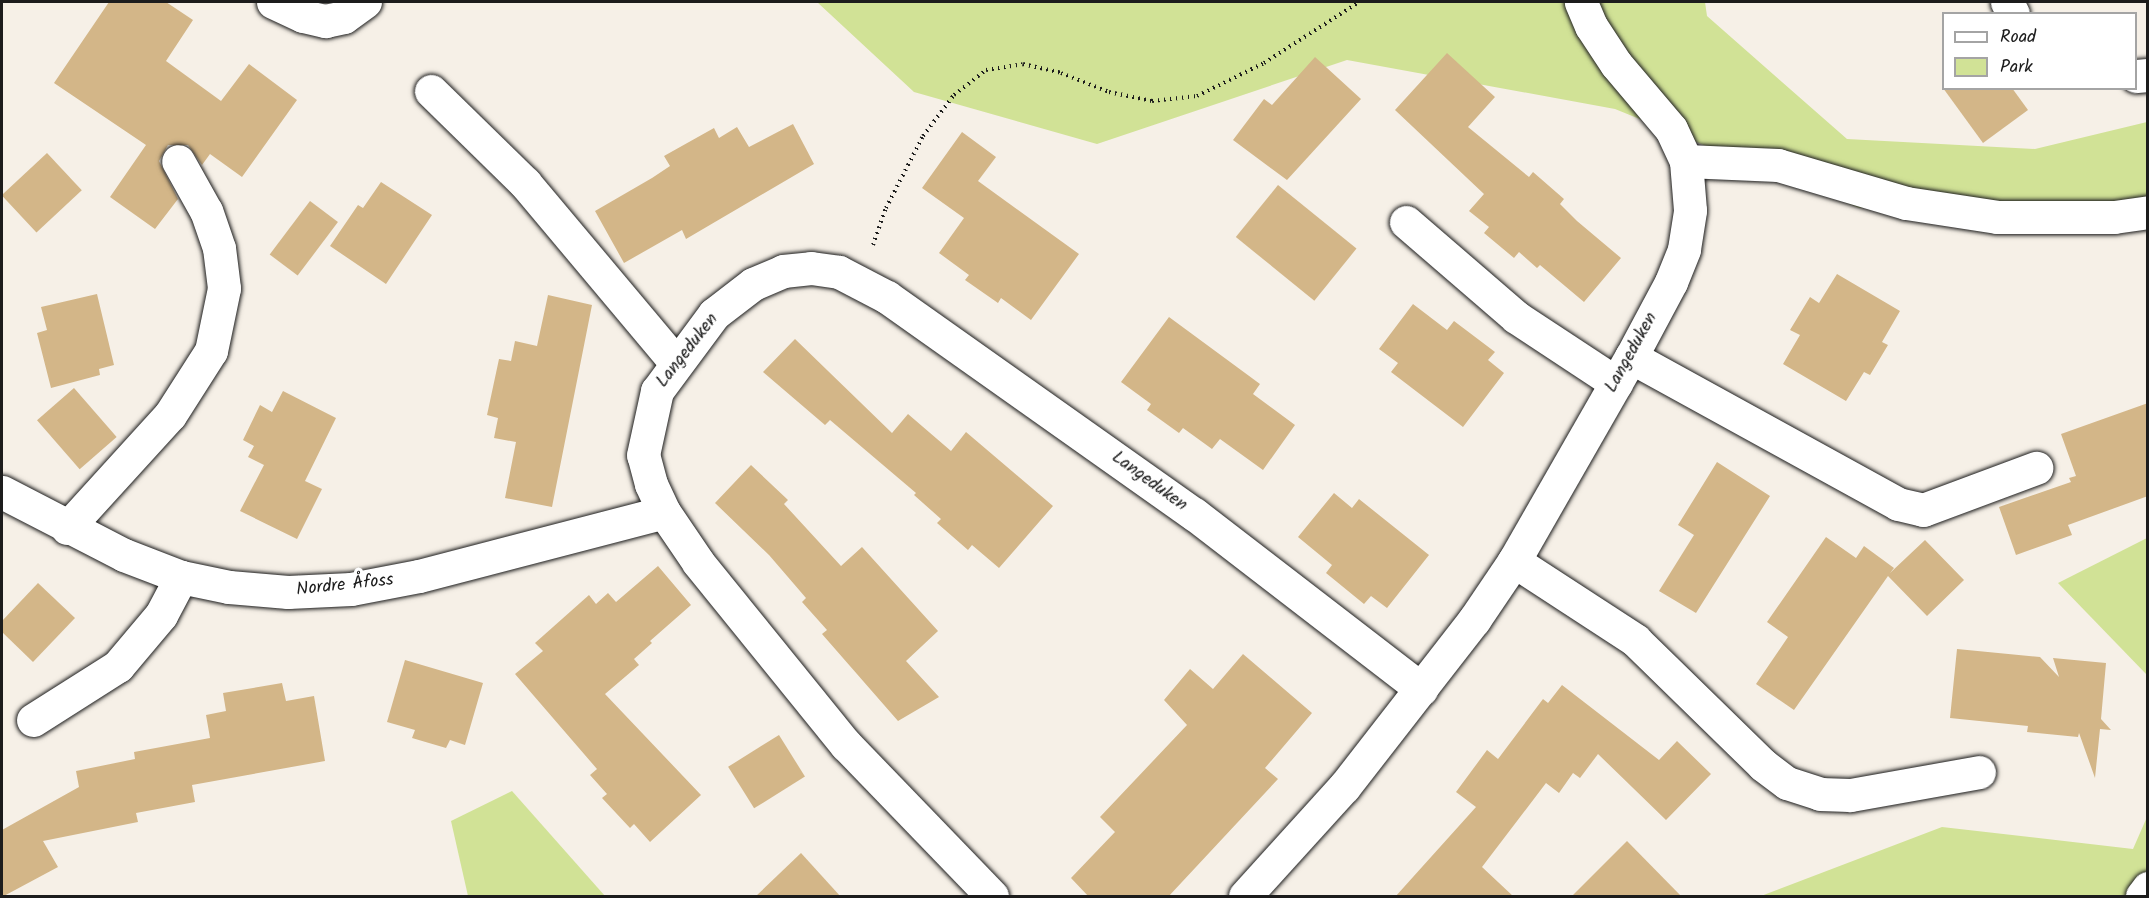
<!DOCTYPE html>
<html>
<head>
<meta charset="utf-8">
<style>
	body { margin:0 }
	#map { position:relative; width:2149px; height:898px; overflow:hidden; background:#f6f0e7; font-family:Kalam,sans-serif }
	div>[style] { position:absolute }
	.green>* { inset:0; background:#d1e296 }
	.building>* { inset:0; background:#d3b688; transform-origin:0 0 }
	.path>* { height:4px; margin-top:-2px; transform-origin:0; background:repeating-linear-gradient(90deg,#1c1c1c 0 1.5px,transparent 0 6px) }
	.roads { filter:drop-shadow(0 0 2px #1c1c1c) drop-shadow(0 0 2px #1c1c1c) }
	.minor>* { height:33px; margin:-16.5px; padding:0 16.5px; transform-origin:16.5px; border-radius:16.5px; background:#fff }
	span { translate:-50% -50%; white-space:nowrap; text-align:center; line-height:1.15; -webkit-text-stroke:6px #fff; paint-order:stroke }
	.street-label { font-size:18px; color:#1c1c1c }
	.frame { position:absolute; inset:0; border:3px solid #1c1c1c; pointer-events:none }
	.legend { position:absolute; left:1942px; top:12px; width:195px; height:78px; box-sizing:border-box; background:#fff; border:2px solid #a4a4a4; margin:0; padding:8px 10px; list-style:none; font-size:18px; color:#1c1c1c }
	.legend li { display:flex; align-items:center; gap:12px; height:30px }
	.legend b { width:30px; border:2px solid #a4a4a4 }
</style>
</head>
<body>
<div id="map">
	<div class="green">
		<div style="clip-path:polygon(817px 2px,1705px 2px,1707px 16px,1847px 139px,2035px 149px,2147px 122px,2147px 201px,1859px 208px,1615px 109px,1347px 60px,1097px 144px,914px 92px)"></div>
		<div style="clip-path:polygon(2147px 538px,2147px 675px,2058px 583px)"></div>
		<div style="clip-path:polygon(512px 791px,605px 896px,468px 896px,451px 821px)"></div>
		<div style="clip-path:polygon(2147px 817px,2147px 896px,1761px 896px,1942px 827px,2133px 849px)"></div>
	</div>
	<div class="building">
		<div style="clip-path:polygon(109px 2px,166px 2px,193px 20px,166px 61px,221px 101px,249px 64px,297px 100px,242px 177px,210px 154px,202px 165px,188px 145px,168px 145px,159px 161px,178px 199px,155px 229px,110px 197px,146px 145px,54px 83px)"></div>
		<div style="clip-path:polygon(1447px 53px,1495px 97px,1468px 127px,1529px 177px,1533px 172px,1564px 199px,1560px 204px,1577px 221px,1621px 258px,1584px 302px,1540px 265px,1537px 268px,1519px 252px,1514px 258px,1484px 233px,1489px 227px,1469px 211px,1484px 194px,1395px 110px)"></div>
		<div style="clip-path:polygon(1315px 57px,1361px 99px,1287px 180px,1233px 140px,1264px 99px,1272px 105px)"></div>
		<div style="clip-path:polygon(1943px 88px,2012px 88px,2028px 110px,1983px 143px)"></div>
		<div style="clip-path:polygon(793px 124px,814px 164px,686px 239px,682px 230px,624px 263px,595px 211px,652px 178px,670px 166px,664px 156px,714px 128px,719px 138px,737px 127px,749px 147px)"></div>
		<div style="clip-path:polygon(962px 132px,996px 157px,978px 181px,1079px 254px,1031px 320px,1001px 298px,998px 303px,965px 280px,969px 275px,939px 253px,964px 218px,922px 188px)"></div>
		<div style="left:47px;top:153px;width:51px;height:62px;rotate:47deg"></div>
		<div style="clip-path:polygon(381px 182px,432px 215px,386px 284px,330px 246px,358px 205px,363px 208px)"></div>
		<div style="left:1278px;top:185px;width:101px;height:67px;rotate:39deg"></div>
		<div style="left:310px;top:201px;width:35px;height:67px;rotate:37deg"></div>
		<div style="clip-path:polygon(1837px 274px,1900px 311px,1882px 342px,1888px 345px,1870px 375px,1864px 372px,1846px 401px,1783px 364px,1800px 335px,1790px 330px,1810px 297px,1819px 303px)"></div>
		<div style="clip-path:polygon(97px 294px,114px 365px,99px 369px,100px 375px,51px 388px,37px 333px,47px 330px,41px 307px)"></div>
		<div style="clip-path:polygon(548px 295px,592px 305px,552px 507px,505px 498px,516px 442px,494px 438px,498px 418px,487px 415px,499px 359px,511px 361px,515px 341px,537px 346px)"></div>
		<div style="clip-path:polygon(1413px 304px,1447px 330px,1454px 321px,1495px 352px,1488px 360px,1504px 373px,1463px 427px,1391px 372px,1398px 363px,1379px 349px)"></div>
		<div style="clip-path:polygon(1169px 317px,1260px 384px,1253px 394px,1295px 425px,1263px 470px,1220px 439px,1212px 449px,1183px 428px,1179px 433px,1147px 410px,1151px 404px,1121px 382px)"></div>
		<div style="clip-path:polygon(795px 339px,892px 433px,908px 414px,951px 451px,966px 432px,1053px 506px,999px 568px,972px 545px,968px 550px,937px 523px,941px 519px,914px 495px,916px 493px,830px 420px,825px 425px,763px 372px)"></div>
		<div style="left:74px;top:388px;width:65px;height:49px;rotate:49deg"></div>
		<div style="clip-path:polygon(283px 391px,336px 418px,305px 481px,322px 489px,297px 539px,240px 511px,264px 465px,248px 457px,254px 446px,243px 440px,260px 405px,272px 412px)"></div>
		<div style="clip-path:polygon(2148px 403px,2148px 496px,2068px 525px,2072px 535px,2016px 555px,1999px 507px,2071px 482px,2069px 478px,2076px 476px,2061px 434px)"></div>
		<div style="clip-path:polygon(1717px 462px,1770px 496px,1696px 613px,1659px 591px,1694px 535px,1678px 525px)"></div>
		<div style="clip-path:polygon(751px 465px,788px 500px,784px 504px,841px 566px,862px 547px,938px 631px,906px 661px,939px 697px,898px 721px,822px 634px,827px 630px,802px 602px,806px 598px,769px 555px,715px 503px)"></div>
		<div style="clip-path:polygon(1334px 493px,1352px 508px,1359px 499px,1429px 555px,1387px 608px,1371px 596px,1364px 604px,1326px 573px,1332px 565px,1298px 537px)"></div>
		<div style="clip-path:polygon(1826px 537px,1856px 558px,1864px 546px,1894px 568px,1890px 573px,1925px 540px,1964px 580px,1927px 616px,1888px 576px,1794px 710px,1756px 684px,1788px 637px,1767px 622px)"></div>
		<div style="clip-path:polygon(658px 566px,691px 605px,650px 641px,652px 643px,634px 659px,639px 665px,605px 694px,701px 795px,650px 842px,634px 824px,630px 828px,602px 798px,607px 794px,590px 775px,597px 769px,515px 674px,543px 651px,535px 643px,589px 595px,596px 604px,608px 593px,616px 602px)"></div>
		<div style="clip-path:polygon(38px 583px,75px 618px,33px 662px,2px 632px,2px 621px)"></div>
		<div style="clip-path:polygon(1957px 649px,2040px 657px,2059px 677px,2053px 658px,2106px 663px,2101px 719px,2111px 730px,2100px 729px,2095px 778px,2079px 733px,2078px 737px,2027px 732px,2028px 726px,1950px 718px)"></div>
		<div style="clip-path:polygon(1243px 654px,1312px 713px,1265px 768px,1278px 779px,1168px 897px,1089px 897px,1071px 878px,1115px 832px,1100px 817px,1187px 725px,1164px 700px,1190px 669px,1213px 689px)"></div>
		<div style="clip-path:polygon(405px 660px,483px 683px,465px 745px,450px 740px,446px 748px,412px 738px,415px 730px,387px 722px)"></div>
		<div style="clip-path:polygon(282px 683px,286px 701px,314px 696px,325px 761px,192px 785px,195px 802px,136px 813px,138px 822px,43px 841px,58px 867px,2px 897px,2px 830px,79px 787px,76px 771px,135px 759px,134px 752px,210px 738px,206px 715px,226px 711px,223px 693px)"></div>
		<div style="clip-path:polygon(1562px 685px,1659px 760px,1677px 741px,1711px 774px,1666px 820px,1598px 754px,1580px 778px,1573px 773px,1559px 793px,1546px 783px,1482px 867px,1514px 897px,1395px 897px,1476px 807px,1456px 792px,1487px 750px,1498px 759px,1543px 699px,1548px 703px)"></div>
		<div style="left:779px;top:735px;width:49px;height:60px;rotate:58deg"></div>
		<div style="clip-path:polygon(1627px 841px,1682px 897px,1571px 897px)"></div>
		<div style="clip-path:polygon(801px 853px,841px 897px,755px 897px)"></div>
	</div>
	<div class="path">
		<div style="left:873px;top:245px;width:39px;rotate:-71deg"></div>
		<div style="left:886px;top:208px;width:81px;rotate:-62.8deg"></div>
		<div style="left:923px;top:136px;width:51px;rotate:-52.9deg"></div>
		<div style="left:954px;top:95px;width:41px;rotate:-38deg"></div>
		<div style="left:986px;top:70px;width:37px;rotate:-9deg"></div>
		<div style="left:1023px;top:64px;width:39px;rotate:13deg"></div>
		<div style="left:1061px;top:73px;width:52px;rotate:21.6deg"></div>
		<div style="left:1109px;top:92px;width:44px;rotate:11.8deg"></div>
		<div style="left:1152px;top:101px;width:45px;rotate:-6.3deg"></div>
		<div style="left:1197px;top:96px;width:75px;rotate:-26.2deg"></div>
		<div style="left:1264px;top:63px;width:113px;rotate:-32.7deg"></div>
	</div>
	<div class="roads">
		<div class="minor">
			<div style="left:273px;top:2px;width:33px;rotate:25deg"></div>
			<div style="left:303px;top:16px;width:23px;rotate:13deg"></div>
			<div style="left:325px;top:21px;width:19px;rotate:-12deg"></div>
			<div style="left:344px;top:17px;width:26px;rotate:-36deg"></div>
			<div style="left:2007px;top:2px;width:13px;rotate:63deg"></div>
			<div style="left:2136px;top:76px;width:12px;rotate:-5deg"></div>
			<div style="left:431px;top:91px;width:132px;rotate:44.4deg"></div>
			<div style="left:525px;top:183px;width:234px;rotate:50deg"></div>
			<div style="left:1686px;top:161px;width:92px;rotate:2.5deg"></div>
			<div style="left:1778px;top:165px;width:134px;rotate:16.5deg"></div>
			<div style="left:1906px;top:203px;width:92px;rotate:8.7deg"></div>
			<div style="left:1997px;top:217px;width:117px"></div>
			<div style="left:2114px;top:217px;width:34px;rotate:-8deg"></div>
			<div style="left:1406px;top:222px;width:145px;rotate:40.8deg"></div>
			<div style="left:1516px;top:317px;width:120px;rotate:33.4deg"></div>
			<div style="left:1631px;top:357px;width:305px;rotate:28.8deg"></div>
			<div style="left:1898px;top:504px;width:26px;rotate:13deg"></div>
			<div style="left:1923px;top:510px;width:121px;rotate:-20.4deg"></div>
			<div style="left:2px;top:492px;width:137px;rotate:27.3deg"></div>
			<div style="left:124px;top:555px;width:61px;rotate:21.1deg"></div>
			<div style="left:181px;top:577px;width:49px;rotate:11.8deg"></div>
			<div style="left:229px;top:587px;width:59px;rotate:4.8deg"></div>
			<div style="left:288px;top:592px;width:63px;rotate:-2.7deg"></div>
			<div style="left:351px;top:589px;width:69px;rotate:-10.8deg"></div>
			<div style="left:419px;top:576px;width:253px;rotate:-14.6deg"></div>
			<div style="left:67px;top:528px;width:153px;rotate:-47.7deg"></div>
			<div style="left:170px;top:415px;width:76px;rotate:-57.4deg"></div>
			<div style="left:211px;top:351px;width:64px;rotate:-78.3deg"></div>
			<div style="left:224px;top:288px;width:40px;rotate:-97.1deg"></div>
			<div style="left:219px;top:248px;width:39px;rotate:-109deg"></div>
			<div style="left:206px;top:211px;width:57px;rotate:-119.2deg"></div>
			<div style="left:1514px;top:561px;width:145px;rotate:33.1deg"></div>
			<div style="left:1635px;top:640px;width:179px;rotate:44.3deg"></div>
			<div style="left:1763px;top:765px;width:30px;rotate:37deg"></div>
			<div style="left:1787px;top:783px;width:35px;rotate:18deg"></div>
			<div style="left:1820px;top:794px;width:30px;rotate:2deg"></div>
			<div style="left:1850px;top:795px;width:131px;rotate:-10.1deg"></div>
			<div style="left:33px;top:720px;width:101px;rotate:-32.4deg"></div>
			<div style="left:118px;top:666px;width:67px;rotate:-49.9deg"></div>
			<div style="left:161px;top:615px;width:43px;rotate:-62.2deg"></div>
			<div style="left:992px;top:896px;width:210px;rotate:-134deg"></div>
			<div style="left:846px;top:745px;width:235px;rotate:-129deg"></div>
			<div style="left:698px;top:562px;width:60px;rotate:-124.2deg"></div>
			<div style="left:664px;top:512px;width:31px;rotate:-115deg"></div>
			<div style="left:651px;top:484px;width:30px;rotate:-105deg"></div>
			<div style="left:643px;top:455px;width:66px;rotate:-77.7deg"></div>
			<div style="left:657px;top:391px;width:96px;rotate:-53.5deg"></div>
			<div style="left:714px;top:314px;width:49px;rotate:-37.6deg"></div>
			<div style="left:753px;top:284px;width:33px;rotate:-23deg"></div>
			<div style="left:783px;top:271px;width:28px;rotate:-6deg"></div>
			<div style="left:811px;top:268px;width:28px;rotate:8deg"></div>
			<div style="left:839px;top:272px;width:54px;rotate:27.5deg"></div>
			<div style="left:887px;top:297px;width:376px;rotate:35.3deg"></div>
			<div style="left:1194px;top:514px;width:287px;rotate:37.6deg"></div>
			<div style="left:1245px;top:896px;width:147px;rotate:-47.8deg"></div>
			<div style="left:1344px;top:787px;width:212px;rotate:-52.1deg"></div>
			<div style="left:1474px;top:620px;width:71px;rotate:-55.9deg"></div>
			<div style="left:1514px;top:561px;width:235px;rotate:-60.2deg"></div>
			<div style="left:1631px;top:357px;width:85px;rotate:-61.9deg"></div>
			<div style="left:1671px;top:282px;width:35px;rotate:-68deg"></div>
			<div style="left:1684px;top:249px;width:39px;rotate:-81deg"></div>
			<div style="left:1690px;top:210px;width:49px;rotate:-94.7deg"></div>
			<div style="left:1686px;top:161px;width:35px;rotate:-115deg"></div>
			<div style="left:1671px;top:129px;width:85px;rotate:-130.2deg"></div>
			<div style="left:1616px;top:64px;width:45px;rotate:-123.3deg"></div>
			<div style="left:1591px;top:26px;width:26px;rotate:-113deg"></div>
			<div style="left:2142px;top:896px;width:10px;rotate:-53deg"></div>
		</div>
	</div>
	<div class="street-label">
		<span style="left:688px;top:351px;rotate:-52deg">Langeduken</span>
		<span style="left:1632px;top:353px;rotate:-61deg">Langeduken</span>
		<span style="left:1149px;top:482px;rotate:36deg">Langeduken</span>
		<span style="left:345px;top:586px;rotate:-6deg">Nordre Åfoss</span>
	</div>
	<div class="frame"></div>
	<ul class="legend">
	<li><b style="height:8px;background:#fff"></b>Road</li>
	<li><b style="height:16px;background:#d1e296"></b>Park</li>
	</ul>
</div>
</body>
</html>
